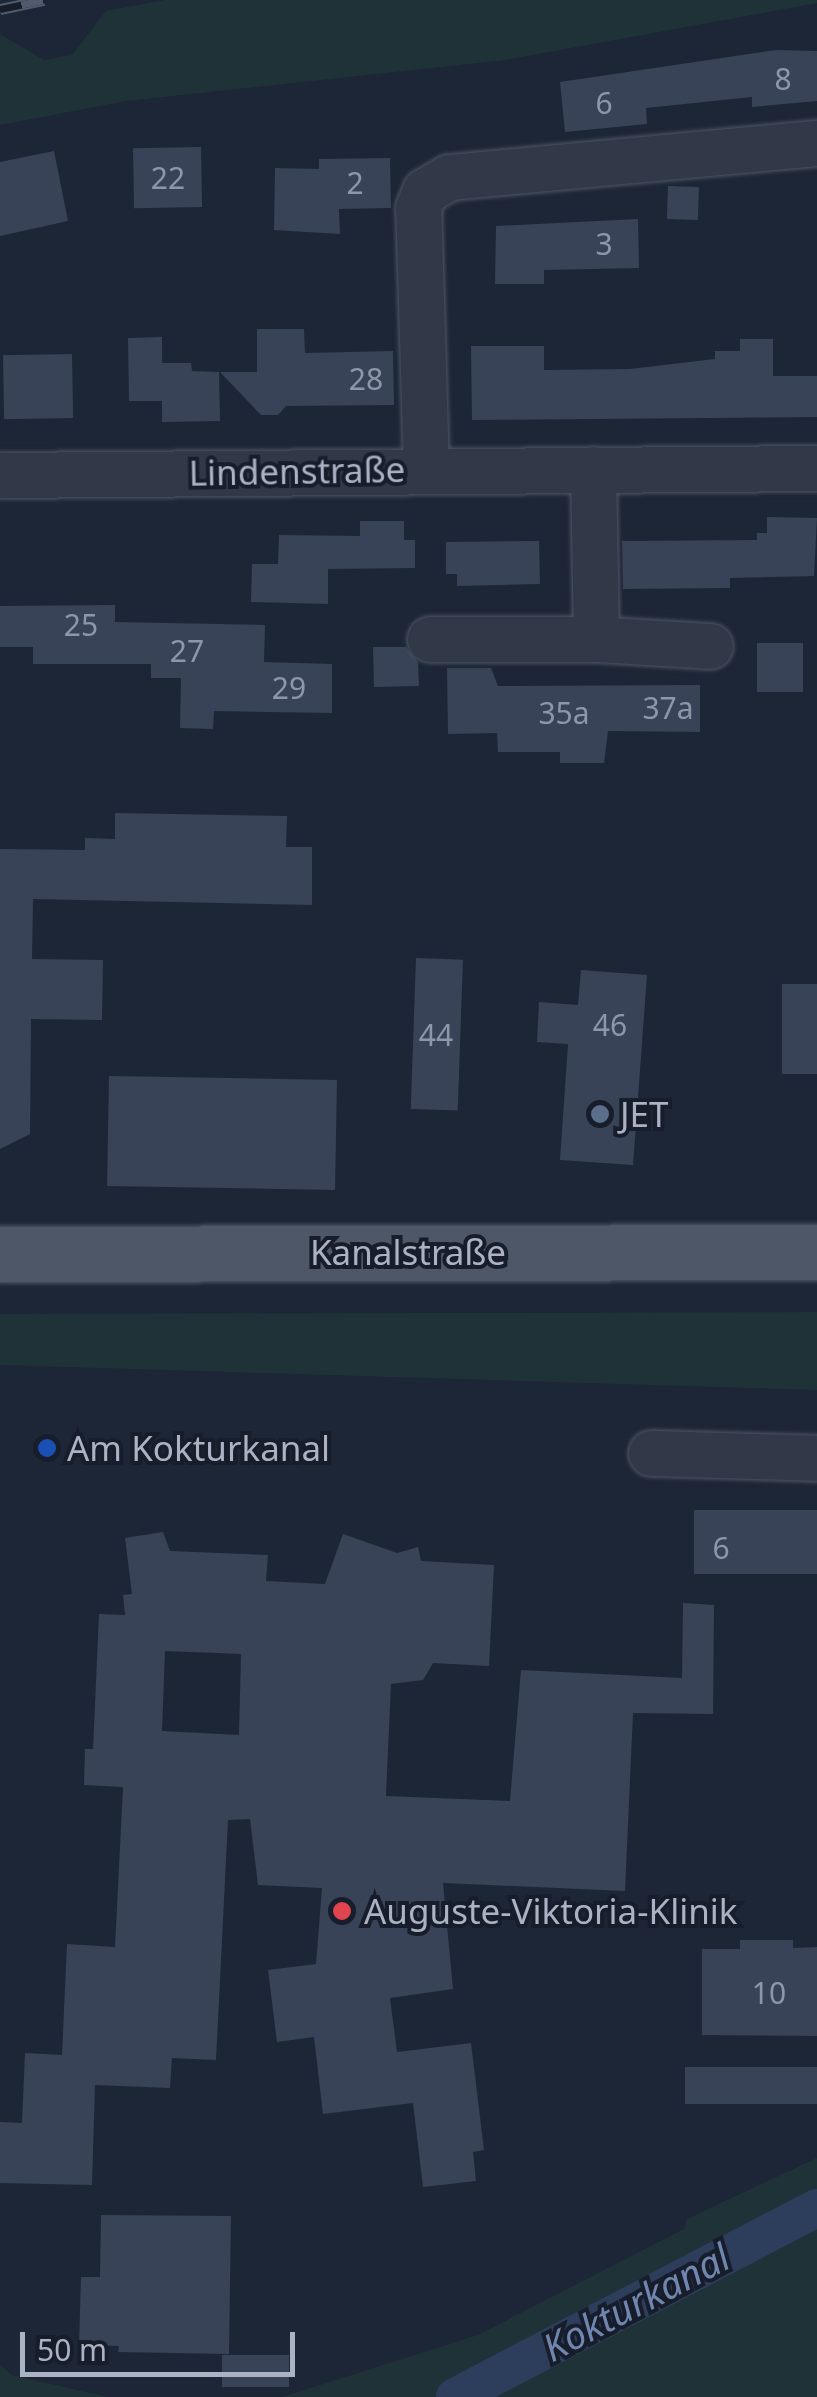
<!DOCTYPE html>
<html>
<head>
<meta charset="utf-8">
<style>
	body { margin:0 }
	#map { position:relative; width:817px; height:2397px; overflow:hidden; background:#1d2636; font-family:"Noto Sans",sans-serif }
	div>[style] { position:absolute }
	.green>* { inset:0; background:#1f3237 }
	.canal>* { height:38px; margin:-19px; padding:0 19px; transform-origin:19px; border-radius:19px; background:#2d3d5c }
	.building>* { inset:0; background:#394357; transform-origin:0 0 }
	.roads { filter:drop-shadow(0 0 2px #4e5565) drop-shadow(0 0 2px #4e5565) }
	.minor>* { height:45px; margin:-22.5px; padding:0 22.5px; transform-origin:22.5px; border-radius:22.5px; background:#313847 }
	.major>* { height:55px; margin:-27.5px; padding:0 27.5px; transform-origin:27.5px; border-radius:27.5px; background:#4e5767 }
	.rail>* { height:11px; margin-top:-5.5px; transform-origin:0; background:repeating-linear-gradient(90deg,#171d2b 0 22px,#525b6e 0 44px); box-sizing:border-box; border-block:2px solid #525b6e }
	.dots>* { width:28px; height:28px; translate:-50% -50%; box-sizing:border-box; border:5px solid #171d2b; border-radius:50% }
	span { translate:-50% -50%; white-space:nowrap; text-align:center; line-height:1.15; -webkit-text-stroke:8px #171d2b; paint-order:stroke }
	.number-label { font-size:30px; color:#8e96a9 }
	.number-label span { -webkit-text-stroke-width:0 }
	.street-label { font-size:35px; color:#aab2c4 }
	.poi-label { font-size:35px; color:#aab2c4 }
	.left { translate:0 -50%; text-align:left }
	.water-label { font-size:38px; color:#7086af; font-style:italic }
	.scale { position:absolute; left:20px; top:2332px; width:275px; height:45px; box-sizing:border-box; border:5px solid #aab2c4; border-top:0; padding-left:12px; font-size:30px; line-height:35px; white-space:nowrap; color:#aab2c4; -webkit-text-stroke:8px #171d2b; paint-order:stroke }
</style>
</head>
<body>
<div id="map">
	<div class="green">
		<div style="clip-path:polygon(165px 0,817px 0,817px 3px,505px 60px,126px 101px,0 125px,0 34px,44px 60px,72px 55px,106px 11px)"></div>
		<div style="clip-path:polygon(817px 1312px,817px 1390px,0 1365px,0 1314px)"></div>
		<div style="clip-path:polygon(817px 2158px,817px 2397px,282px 2397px,478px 2335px,684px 2229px,687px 2219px)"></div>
		<div style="clip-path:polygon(0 2365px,12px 2375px,108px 2397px,0 2397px)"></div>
	</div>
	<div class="canal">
		<div style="left:455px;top:2397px;width:408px;rotate:-27.6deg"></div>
	</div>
	<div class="building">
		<div style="clip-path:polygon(776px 50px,817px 51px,817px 101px,752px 107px,752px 97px,646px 108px,647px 124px,565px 132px,560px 82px)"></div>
		<div style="left:201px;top:147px;width:60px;height:68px;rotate:89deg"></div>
		<div style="clip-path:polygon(54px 151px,68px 221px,0 236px,0 162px)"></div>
		<div style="clip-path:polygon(390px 158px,391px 208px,339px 209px,340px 234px,274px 230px,275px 168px,319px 169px,319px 159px)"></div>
		<div style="left:668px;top:186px;width:31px;height:33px;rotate:2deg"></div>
		<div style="clip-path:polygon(638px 219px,639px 268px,544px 270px,544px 284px,495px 284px,496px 226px)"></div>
		<div style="clip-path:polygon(257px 329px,304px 329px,305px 353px,393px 351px,394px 405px,286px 406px,278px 415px,261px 415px,220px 372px,257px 372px)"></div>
		<div style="clip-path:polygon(162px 337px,162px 363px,191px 363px,192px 371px,219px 372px,220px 421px,162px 422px,162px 401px,129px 401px,128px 338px)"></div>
		<div style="clip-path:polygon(740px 339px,773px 339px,773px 376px,817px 376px,817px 417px,472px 420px,471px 346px,544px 346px,544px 370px,630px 369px,715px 359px,715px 351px,740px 351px)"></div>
		<div style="left:72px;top:354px;width:64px;height:69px;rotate:89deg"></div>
		<div style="clip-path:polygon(767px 517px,817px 518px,814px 576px,730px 578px,730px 588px,623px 589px,622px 541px,757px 540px,757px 533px,767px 533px)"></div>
		<div style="clip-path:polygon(360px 521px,404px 521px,404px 540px,415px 540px,415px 568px,328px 569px,328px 604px,251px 602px,252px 564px,278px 564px,279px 535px,360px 536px)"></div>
		<div style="clip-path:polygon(539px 541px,540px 584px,457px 586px,457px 574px,446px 574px,446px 542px)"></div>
		<div style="clip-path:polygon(115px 605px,115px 622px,265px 625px,264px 662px,332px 664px,332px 713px,214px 711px,213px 729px,180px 728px,181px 678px,151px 678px,151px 664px,33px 664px,33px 647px,0 647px,0 606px)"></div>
		<div style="left:757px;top:643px;width:46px;height:49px"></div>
		<div style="clip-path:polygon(373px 647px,406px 647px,418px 662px,419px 686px,374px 687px)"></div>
		<div style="clip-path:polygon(447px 668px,491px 668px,498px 686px,700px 685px,700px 732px,608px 731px,604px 763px,560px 763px,560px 752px,498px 752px,497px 733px,448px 734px)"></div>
		<div style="clip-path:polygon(115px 813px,287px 816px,286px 847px,312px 847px,312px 905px,33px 899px,32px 959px,103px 960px,102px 1020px,31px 1019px,30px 1134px,0 1149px,0 849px,85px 850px,85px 838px,115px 839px)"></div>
		<div style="left:416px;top:958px;width:47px;height:151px;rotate:2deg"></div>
		<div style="clip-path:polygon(581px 970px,647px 975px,633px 1165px,560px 1160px,568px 1044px,537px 1042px,539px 1002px,578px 1005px)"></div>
		<div style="left:817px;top:984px;width:90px;height:35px;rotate:90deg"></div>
		<div style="left:109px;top:1076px;width:228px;height:110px;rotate:1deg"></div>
		<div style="left:694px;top:1510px;width:123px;height:64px"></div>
		<div style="clip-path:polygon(evenodd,163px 1532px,170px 1551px,268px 1555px,266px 1581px,325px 1584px,343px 1534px,397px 1553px,418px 1547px,421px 1561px,494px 1565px,489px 1666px,433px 1663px,423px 1680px,391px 1684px,386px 1796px,510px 1801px,521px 1670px,682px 1678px,683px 1603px,714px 1605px,713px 1714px,633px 1713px,625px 1891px,443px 1883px,453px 1989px,390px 1998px,397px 2052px,471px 2043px,484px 2150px,473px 2152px,476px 2181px,423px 2187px,413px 2103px,323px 2114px,314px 2037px,277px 2042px,268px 1970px,316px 1964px,322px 1888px,258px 1885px,250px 1819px,228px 1820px,216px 2060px,172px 2058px,170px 2088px,95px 2085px,92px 2185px,0 2183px,0 2122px,22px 2123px,25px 2053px,62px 2055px,67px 1944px,115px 1947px,123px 1787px,84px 1785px,85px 1749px,93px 1749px,99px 1614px,125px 1615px,123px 1595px,132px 1594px,125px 1538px,163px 1532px,165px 1651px,241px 1654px,239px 1735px,162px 1731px,165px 1651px)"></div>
		<div style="clip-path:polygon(740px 1940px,793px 1940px,793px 1948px,817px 1947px,817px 2036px,702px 2035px,702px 1949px,740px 1949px)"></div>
		<div style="left:817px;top:2067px;width:37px;height:132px;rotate:90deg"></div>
		<div style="clip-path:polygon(101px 2215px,231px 2216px,229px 2354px,118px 2352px,119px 2346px,79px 2345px,81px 2277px,100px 2277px)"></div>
		<div style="left:289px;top:2355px;width:32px;height:67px;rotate:90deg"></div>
	</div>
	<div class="roads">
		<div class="minor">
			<div style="left:426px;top:470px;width:262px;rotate:-91.7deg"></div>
			<div style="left:418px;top:208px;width:18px;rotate:-68deg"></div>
			<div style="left:425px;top:191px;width:28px;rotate:-30deg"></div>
			<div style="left:449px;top:177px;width:370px;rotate:-5.3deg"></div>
			<div style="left:0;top:475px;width:817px;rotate:-0.49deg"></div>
			<div style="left:430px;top:639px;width:166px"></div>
			<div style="left:596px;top:639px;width:170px;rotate:-91deg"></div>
			<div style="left:596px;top:639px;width:114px;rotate:3.5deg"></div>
			<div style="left:651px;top:1453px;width:166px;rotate:1.7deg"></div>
		</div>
		<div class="major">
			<div style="left:0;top:1254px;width:817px;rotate:-0.14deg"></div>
		</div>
	</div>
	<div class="rail">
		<div style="left:0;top:9px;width:45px;rotate:-11.6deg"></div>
	</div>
	<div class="dots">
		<div style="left:600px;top:1114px;background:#5c6f8a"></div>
		<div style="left:47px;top:1448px;background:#1a4fb4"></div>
		<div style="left:342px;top:1911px;background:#e0444e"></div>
	</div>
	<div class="number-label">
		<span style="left:783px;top:79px">8</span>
		<span style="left:604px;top:103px">6</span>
		<span style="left:168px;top:178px">22</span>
		<span style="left:355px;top:183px">2</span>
		<span style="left:604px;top:244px">3</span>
		<span style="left:366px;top:379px">28</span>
		<span style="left:81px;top:625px">25</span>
		<span style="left:187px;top:651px">27</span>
		<span style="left:289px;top:688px">29</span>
		<span style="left:668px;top:708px">37a</span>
		<span style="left:564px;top:713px">35a</span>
		<span style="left:610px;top:1025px">46</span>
		<span style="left:436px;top:1035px">44</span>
		<span style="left:721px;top:1548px">6</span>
		<span style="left:769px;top:1993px">10</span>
	</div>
	<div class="street-label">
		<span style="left:297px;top:471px;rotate:-1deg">Lindenstraße</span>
		<span style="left:408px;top:1252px">Kanalstraße</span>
	</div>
	<div class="poi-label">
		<span class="left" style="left:620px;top:1114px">JET</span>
		<span class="left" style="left:67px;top:1448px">Am Kokturkanal</span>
		<span class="left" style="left:364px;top:1911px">Auguste-Viktoria-Klinik</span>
	</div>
	<div class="water-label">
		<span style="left:636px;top:2302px;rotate:-28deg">Kokturkanal</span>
	</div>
	<div class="scale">50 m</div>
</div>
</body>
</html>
